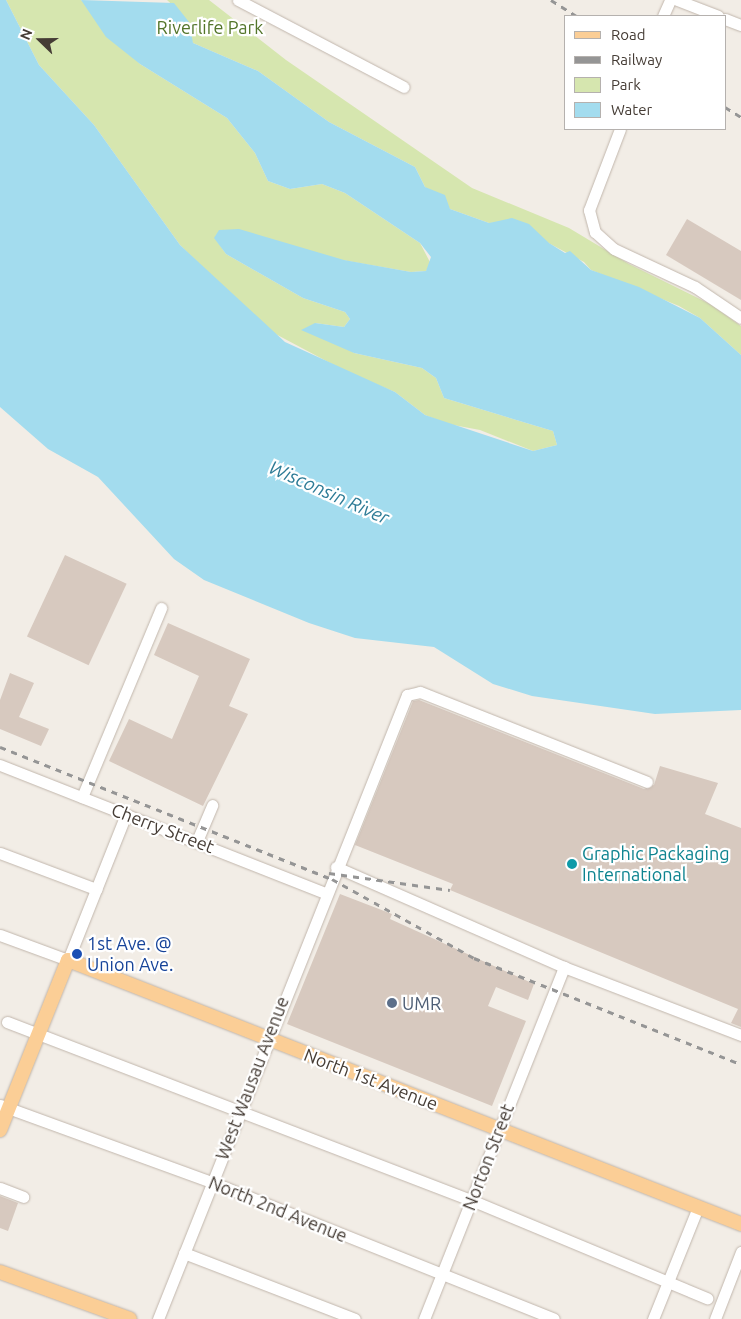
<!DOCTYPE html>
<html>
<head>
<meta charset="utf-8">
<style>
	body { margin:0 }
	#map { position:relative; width:741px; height:1319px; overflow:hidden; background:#f2ede6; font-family:Ubuntu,sans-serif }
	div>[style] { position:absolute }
	.green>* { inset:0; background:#d6e6af }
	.water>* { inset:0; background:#a3dcee }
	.building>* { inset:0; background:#d7c9bf; transform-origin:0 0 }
	.roads { filter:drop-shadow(0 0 1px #c1b6ac) drop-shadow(0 0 1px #c1b6ac) }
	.minor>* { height:11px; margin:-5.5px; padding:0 5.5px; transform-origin:5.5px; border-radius:5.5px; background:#fff }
	.major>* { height:14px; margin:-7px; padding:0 7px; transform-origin:7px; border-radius:7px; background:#fbce96 }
	.rail>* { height:3px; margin-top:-1.5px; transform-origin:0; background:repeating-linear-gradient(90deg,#959595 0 6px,transparent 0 12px) }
	.dots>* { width:14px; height:14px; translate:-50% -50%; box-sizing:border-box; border:2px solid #fff; border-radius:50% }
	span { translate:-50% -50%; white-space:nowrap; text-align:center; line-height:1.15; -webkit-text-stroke:4.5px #fff; paint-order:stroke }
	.park-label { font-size:18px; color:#53752a }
	.street-label { font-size:18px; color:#453c35 }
	.culture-label { font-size:18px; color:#0d838f }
	.left { translate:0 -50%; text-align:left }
	.transit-label { font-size:18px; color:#164399 }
	.service-label { font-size:18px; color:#4e5e75 }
	.water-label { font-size:19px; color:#2d7b96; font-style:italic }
	.legend { position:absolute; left:564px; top:15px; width:162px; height:115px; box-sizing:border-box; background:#fff; border:1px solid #b5b1ae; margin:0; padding:6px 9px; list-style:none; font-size:15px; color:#453c35 }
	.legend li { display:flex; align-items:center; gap:10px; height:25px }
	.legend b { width:25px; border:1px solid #b5b1ae }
	.north { position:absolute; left:15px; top:15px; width:50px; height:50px; -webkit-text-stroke:4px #fff; paint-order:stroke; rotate:292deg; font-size:14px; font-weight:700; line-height:20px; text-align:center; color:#453c35 }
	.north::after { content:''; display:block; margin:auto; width:18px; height:22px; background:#453c35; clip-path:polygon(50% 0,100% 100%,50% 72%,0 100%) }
</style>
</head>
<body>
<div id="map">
	<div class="green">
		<div style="clip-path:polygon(6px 0,81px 0,140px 64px,227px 118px,255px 153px,268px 181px,290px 189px,322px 184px,345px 193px,420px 243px,431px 264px,426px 271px,411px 272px,215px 238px,226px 254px,303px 298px,345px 312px,350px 319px,344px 327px,315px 323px,354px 353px,422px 368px,436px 378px,444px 398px,553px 431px,557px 445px,533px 451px,480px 430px,448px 424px,425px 415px,395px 392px,347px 372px,268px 330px,180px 245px,94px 125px,39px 65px)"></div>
		<div style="clip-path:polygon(167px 0,209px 0,286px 60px,472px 188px,569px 228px,629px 264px,710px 304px,741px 326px,741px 355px,700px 318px,679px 306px,591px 270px,584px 262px,509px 222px,489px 223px,450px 209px,425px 187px,415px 167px,329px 122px,258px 71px,193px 43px,179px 11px)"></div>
	</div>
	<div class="water">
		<div style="clip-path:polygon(0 0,6px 0,39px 65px,94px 125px,180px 245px,285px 342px,395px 392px,425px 415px,533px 451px,557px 445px,553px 431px,444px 398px,436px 378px,422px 368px,354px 353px,301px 330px,315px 323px,344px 327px,350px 319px,345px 312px,303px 298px,226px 254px,214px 238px,219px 230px,239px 229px,344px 260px,411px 272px,426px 271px,431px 257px,420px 243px,345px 193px,322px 184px,290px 189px,268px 181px,255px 153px,227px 118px,140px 64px,106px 37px,81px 0,174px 3px,189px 22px,193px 43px,258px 71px,329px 122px,415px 167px,425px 187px,445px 195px,450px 209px,489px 223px,512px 218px,529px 224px,549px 243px,565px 253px,570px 251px,591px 270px,639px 287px,700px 318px,741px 355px,741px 710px,655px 714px,532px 696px,493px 684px,434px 647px,355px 638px,309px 623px,204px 580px,174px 559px,98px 477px,48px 449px,0 407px)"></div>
	</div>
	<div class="building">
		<div style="clip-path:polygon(687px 219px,741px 251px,741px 300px,666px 255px)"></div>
		<div style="left:65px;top:555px;width:68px;height:90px;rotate:25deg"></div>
		<div style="clip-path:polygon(168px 623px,250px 659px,229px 706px,248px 714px,203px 806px,109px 761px,129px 719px,172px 739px,199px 676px,154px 655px)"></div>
		<div style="clip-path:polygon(10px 673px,34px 683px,19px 717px,49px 729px,41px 746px,0 729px,0 700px)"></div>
		<div style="clip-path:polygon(419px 700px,644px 789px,654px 785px,660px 766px,718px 783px,705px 814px,741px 828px,741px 1027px,731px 1023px,738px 1009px,450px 890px,453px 884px,355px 845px,413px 701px)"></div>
		<div style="clip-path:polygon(340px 894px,392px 914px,390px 919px,534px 984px,528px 1000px,496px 987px,488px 1006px,526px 1021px,492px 1106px,287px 1024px)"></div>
		<div style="clip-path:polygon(0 1196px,18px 1203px,8px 1231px,0 1228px)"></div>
	</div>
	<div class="roads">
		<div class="minor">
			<div style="left:238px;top:0;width:187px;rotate:27.7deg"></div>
			<div style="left:677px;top:0;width:44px;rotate:21.3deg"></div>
			<div style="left:663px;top:16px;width:17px;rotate:-66deg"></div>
			<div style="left:725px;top:19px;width:17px;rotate:21deg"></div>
			<div style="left:620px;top:129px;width:87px;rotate:110.9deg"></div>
			<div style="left:589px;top:210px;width:23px;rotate:75deg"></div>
			<div style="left:595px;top:232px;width:25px;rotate:42deg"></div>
			<div style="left:614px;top:249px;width:89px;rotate:25.1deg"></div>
			<div style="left:695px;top:287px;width:55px;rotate:34deg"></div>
			<div style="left:0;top:765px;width:349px;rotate:21.5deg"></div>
			<div style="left:82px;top:797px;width:205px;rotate:-67.3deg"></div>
			<div style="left:197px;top:841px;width:39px;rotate:-67deg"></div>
			<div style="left:0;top:853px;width:103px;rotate:20.6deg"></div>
			<div style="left:336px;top:867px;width:249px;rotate:23.7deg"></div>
			<div style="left:564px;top:967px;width:190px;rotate:21deg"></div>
			<div style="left:0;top:935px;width:72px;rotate:20.2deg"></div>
			<div style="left:68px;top:960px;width:157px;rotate:-68.3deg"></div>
			<div style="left:7px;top:1022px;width:497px;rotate:21deg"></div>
			<div style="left:471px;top:1200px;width:256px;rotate:22.6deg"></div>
			<div style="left:0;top:1105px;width:226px;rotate:20deg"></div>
			<div style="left:212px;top:1182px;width:368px;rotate:21.8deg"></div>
			<div style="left:0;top:1188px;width:25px;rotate:21deg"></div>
			<div style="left:184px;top:1253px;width:183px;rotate:21.1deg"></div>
			<div style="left:158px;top:1319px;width:672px;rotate:-68.25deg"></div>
			<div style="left:407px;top:695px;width:13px;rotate:-13deg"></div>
			<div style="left:420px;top:692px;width:244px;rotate:21.6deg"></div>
			<div style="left:424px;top:1319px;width:379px;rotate:-68.3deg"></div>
			<div style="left:653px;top:1319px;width:121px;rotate:-68.1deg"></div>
			<div style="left:715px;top:1319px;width:72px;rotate:-68.8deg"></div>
		</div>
		<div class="major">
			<div style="left:0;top:1130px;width:183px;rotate:-68.2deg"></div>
			<div style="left:68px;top:960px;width:723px;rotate:21.42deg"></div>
			<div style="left:0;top:1272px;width:138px;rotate:19.9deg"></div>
		</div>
	</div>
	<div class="rail">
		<div style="left:551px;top:0;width:31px;rotate:32deg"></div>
		<div style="left:725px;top:107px;width:19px;rotate:32deg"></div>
		<div style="left:0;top:747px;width:357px;rotate:21.7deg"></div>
		<div style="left:332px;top:879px;width:162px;rotate:29.1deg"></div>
		<div style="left:474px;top:958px;width:287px;rotate:21.7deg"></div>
		<div style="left:329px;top:873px;width:122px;rotate:8deg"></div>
	</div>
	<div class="dots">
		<div style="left:572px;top:864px;background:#0f9aa8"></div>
		<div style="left:77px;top:954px;background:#1a4fb4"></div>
		<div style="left:392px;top:1003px;background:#5c6f8a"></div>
	</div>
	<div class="park-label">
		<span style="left:210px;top:27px">Riverlife Park</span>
	</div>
	<div class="street-label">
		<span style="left:163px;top:828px;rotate:21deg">Cherry Street</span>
		<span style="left:252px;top:1078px;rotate:-69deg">West Wausau Avenue</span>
		<span style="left:371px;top:1079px;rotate:21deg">North 1st Avenue</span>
		<span style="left:488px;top:1157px;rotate:-69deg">Norton Street</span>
		<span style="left:278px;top:1209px;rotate:22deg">North 2nd Avenue</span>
	</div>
	<div class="culture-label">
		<span class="left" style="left:582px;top:864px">Graphic Packaging<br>International</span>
	</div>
	<div class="transit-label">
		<span class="left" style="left:87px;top:954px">1st Ave. @<br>Union Ave.</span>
	</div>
	<div class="service-label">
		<span class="left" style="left:402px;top:1003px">UMR</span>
	</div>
	<div class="water-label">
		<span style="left:329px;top:493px;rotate:24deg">Wisconsin River</span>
	</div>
	<ul class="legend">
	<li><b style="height:6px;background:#fbce96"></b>Road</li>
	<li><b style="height:6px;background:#959595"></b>Railway</li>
	<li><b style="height:14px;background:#d6e6af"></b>Park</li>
	<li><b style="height:14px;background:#a3dcee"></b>Water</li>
	</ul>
	<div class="north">N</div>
</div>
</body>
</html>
